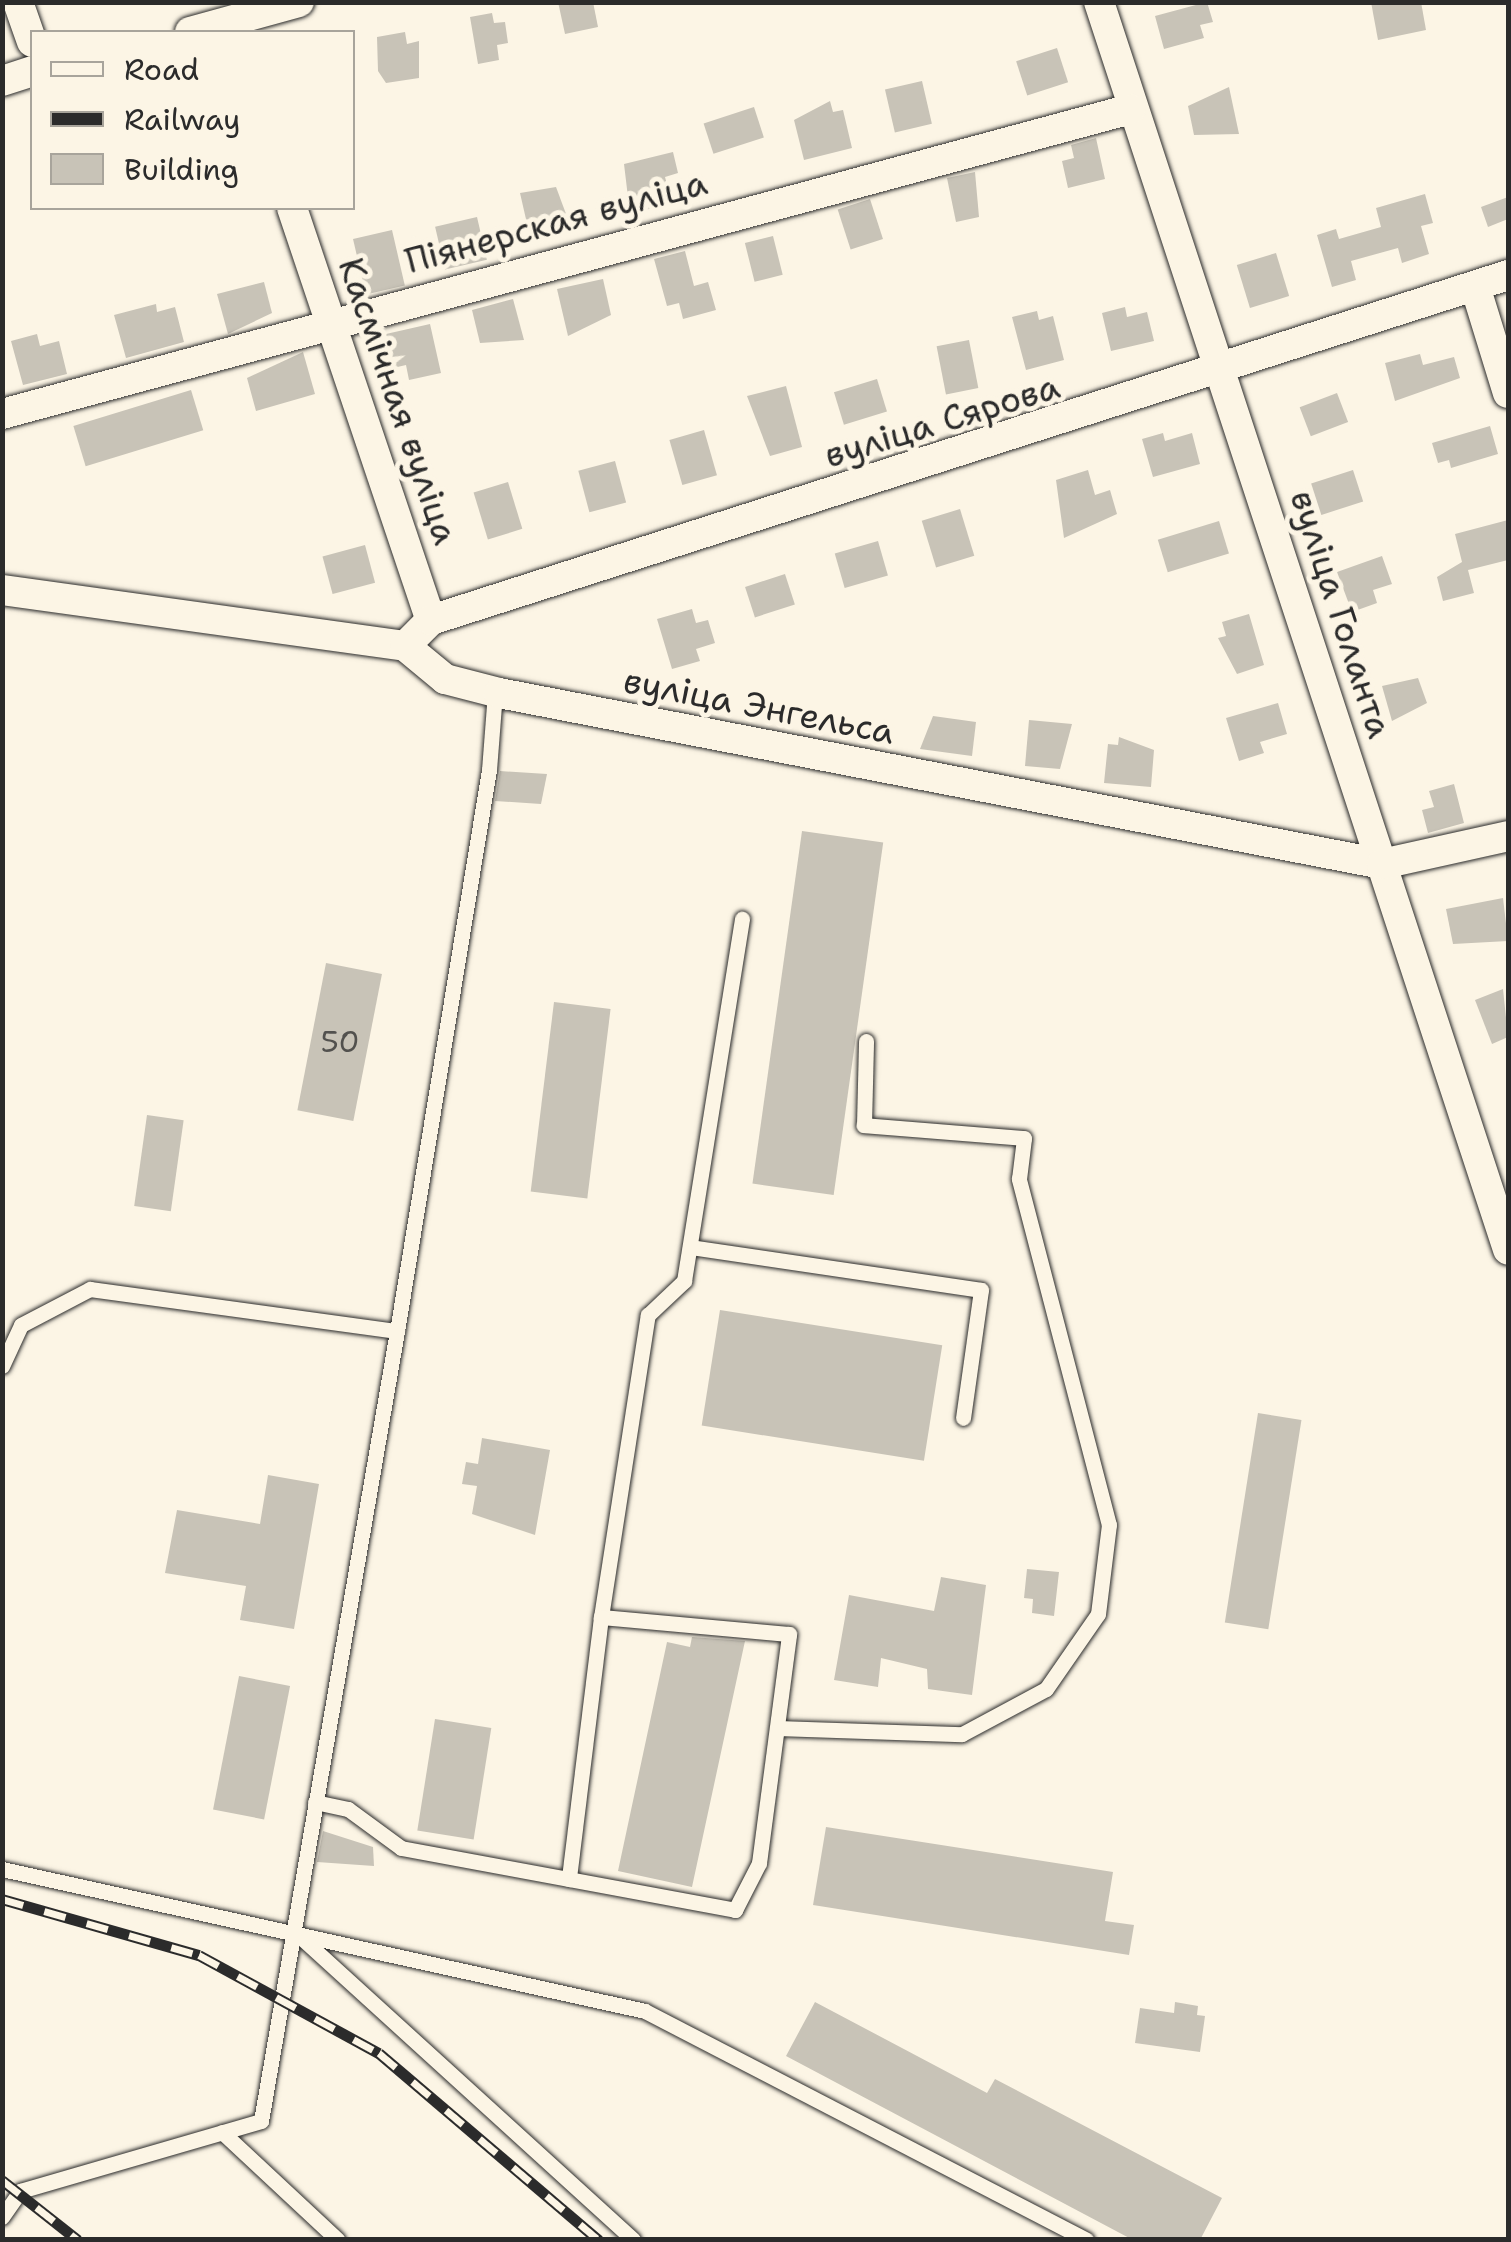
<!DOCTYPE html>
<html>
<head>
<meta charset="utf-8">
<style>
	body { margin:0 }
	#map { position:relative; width:1511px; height:2242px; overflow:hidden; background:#fcf5e5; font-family:"Shantell Sans",sans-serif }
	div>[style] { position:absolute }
	.building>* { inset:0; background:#c8c3b7; transform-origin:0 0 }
	.roads { filter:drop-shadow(0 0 2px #2b2b2b) drop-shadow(0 0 2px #2b2b2b) }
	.service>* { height:15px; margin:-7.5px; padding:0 7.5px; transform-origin:7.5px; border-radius:7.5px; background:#fcf5e5 }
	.minor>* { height:30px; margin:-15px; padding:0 15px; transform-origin:15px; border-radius:15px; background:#fcf5e5 }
	.rail>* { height:11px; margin-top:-5.5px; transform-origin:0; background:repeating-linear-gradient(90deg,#fcf5e5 0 22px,#2b2b2b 0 44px); box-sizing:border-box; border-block:2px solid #2b2b2b }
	span { translate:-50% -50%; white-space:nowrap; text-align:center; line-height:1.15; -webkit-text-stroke:10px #fcf5e5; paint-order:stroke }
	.number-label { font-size:30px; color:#52514e }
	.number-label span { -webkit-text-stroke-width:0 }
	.street-label { font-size:35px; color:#2b2b2b }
	.frame { position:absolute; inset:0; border:5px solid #2b2b2b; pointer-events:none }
	.legend { position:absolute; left:30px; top:30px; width:325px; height:180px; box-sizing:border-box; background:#fcf5e5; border:2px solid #a8a49b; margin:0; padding:12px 18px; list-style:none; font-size:30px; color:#2b2b2b }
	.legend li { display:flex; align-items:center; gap:20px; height:50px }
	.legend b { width:50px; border:2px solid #a8a49b }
</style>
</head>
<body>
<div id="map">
	<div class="building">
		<div style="clip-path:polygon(558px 2px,593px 2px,598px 27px,565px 34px)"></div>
		<div style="clip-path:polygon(1207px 2px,1213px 22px,1200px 25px,1204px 38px,1164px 49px,1155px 16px)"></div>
		<div style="clip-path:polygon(1371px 2px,1421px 2px,1426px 30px,1378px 40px)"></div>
		<div style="clip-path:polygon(492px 13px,494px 23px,505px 22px,508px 43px,497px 45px,499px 60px,478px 64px,470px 17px)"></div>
		<div style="clip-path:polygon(405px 32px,407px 44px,419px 41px,419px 78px,386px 83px,378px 71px,377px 37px)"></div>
		<div style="left:1057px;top:48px;width:36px;height:43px;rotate:72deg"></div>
		<div style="left:922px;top:81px;width:44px;height:38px;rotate:77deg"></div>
		<div style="clip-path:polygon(1229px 87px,1239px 134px,1194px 135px,1188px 106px)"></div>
		<div style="clip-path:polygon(830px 101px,833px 112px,843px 110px,852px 148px,804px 160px,794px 120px)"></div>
		<div style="left:754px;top:107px;width:32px;height:53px;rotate:72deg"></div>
		<div style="clip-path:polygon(1096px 138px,1105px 179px,1068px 188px,1062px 161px,1074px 158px,1071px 145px)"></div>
		<div style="clip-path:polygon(673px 152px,678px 173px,665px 177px,672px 203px,630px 214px,624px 164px)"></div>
		<div style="clip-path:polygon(975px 172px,979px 217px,956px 222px,947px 178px)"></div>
		<div style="clip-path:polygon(556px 187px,572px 230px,531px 241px,520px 193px)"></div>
		<div style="clip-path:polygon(1425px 194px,1433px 223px,1421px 226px,1429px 254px,1402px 263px,1398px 248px,1351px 261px,1356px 280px,1332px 287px,1317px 235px,1336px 229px,1339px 239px,1381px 227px,1376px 208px)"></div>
		<div style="clip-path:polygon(1508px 197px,1508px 219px,1488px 227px,1481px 207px)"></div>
		<div style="left:870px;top:199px;width:42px;height:34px;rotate:72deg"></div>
		<div style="left:477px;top:217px;width:44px;height:43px;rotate:77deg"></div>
		<div style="left:392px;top:230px;width:57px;height:40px;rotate:77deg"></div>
		<div style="left:773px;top:236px;width:40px;height:29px;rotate:76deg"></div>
		<div style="clip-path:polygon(685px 251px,694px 286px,708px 282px,716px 310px,683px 319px,679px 303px,667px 306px,654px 259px)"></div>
		<div style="left:1276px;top:253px;width:45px;height:41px;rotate:73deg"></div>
		<div style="clip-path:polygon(603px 279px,611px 315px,568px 336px,557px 289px)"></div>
		<div style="clip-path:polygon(264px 282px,272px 313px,228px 334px,217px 294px)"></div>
		<div style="clip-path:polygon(513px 299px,524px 340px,480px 343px,472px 310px)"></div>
		<div style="clip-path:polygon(156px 304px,157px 312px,175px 307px,184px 342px,126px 358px,114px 315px)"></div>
		<div style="clip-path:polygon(1125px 307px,1127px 317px,1147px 312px,1154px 341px,1111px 351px,1102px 313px)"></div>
		<div style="clip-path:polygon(1037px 311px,1039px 320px,1053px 316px,1064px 360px,1026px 370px,1012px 317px)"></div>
		<div style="clip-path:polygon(430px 324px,441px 373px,409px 380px,406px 365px,393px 368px,386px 334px)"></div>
		<div style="clip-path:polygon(37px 334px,40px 346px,59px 341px,67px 374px,23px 385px,11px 341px)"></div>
		<div style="left:969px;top:340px;width:49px;height:33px;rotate:79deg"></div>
		<div style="clip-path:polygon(303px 352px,315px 394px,256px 411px,247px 378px)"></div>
		<div style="clip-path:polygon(1420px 354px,1423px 365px,1454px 357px,1460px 378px,1395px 401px,1385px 363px)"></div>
		<div style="left:877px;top:379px;width:34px;height:45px;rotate:73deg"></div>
		<div style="clip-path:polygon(786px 386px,802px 447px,770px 456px,747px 396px)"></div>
		<div style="left:191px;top:390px;width:42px;height:123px;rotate:73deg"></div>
		<div style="left:1337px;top:393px;width:31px;height:40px;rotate:69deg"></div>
		<div style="clip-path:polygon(1490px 426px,1498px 454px,1451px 468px,1449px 460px,1438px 463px,1432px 443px)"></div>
		<div style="left:704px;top:430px;width:47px;height:36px;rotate:74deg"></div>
		<div style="clip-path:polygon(1163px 433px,1165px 441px,1192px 433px,1200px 464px,1153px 477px,1142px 439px)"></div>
		<div style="left:615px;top:461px;width:43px;height:38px;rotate:75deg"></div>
		<div style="clip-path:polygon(1088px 470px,1095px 495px,1110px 490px,1117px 514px,1064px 538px,1056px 480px)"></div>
		<div style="left:1353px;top:470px;width:33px;height:44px;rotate:72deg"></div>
		<div style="left:508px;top:482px;width:49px;height:36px;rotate:73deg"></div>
		<div style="left:960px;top:509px;width:49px;height:40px;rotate:73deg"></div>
		<div style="clip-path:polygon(1508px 520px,1508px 560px,1468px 570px,1474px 593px,1443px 601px,1437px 577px,1462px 562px,1455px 534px)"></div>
		<div style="left:1219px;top:521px;width:34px;height:64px;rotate:73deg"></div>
		<div style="left:878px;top:541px;width:36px;height:45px;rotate:74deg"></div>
		<div style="left:365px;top:545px;width:39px;height:44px;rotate:75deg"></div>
		<div style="clip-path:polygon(1382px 556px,1392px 584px,1373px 590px,1377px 603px,1352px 612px,1337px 572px)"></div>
		<div style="left:785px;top:574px;width:32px;height:42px;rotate:72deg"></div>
		<div style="clip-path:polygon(692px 609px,696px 623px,708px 620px,715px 643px,696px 649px,700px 661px,672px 669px,657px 619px)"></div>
		<div style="clip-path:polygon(1249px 614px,1264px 665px,1237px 674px,1218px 638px,1226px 636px,1222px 622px)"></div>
		<div style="clip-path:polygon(1418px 678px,1427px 703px,1392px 721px,1382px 686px)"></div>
		<div style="clip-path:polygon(1278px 703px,1287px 734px,1260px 742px,1264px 753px,1239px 761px,1226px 718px)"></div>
		<div style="clip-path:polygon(933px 716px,976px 722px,972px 756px,920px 749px)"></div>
		<div style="clip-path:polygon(1029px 720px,1072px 724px,1060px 769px,1025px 766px)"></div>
		<div style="clip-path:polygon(1119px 737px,1154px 750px,1151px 787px,1104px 783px,1108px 744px,1118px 745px)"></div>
		<div style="clip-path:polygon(500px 771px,547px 774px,541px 804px,495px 801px)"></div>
		<div style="clip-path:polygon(1454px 784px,1464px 823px,1428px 833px,1422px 810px,1434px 807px,1429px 791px)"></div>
		<div style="left:802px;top:831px;width:82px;height:356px;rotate:8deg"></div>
		<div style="clip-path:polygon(1503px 898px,1508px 941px,1453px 944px,1446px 909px)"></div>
		<div style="left:326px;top:963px;width:57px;height:150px;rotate:11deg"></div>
		<div style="clip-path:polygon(1503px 989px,1508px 1037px,1492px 1044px,1475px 1000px)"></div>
		<div style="left:554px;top:1002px;width:57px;height:191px;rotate:7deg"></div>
		<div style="left:147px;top:1115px;width:37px;height:92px;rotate:8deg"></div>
		<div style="left:720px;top:1310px;width:225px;height:117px;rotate:9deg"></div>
		<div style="left:1258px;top:1413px;width:44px;height:212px;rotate:9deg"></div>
		<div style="clip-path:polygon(482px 1438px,550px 1450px,535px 1535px,472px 1514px,477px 1486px,462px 1484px,466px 1462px,478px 1464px)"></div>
		<div style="clip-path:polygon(268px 1475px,319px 1484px,294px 1629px,240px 1620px,246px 1586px,165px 1573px,177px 1510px,260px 1524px)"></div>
		<div style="clip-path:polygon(1027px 1569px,1059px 1572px,1054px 1616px,1032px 1613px,1033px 1599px,1024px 1598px)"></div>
		<div style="clip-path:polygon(941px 1577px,986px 1585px,972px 1695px,928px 1689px,927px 1669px,881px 1658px,878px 1687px,834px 1680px,849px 1595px,934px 1611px)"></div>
		<div style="clip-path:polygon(692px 1637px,745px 1641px,692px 1887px,618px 1871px,667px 1642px,690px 1647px)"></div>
		<div style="left:239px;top:1676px;width:52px;height:136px;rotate:11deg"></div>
		<div style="left:435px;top:1719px;width:57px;height:113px;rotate:9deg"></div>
		<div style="clip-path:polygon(826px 1827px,1113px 1872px,1105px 1921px,1134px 1925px,1129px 1955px,813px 1905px)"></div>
		<div style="clip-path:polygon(323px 1831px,373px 1847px,374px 1866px,317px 1862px)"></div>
		<div style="clip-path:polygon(815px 2002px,987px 2093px,995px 2079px,1222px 2198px,1200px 2240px,1133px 2240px,786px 2056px)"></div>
		<div style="clip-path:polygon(1175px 2002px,1198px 2006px,1197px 2015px,1205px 2016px,1200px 2052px,1135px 2043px,1140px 2008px,1174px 2013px)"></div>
	</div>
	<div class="roads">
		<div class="service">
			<div style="left:690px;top:1247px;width:294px;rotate:8.4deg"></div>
			<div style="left:981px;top:1290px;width:129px;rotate:98deg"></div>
			<div style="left:2px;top:1366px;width:45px;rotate:-65.1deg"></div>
			<div style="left:21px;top:1325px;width:78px;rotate:-27.6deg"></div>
			<div style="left:90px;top:1289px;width:310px;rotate:7.8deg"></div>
			<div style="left:397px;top:1331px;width:568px;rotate:-80.69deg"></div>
			<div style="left:489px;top:770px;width:78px;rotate:-85.6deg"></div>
			<div style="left:601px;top:1617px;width:306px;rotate:-81.2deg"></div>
			<div style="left:648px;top:1315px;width:50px;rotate:-43.4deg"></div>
			<div style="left:684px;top:1281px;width:367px;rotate:-80.9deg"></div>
			<div style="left:777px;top:1728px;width:185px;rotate:1.9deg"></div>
			<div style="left:962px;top:1734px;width:95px;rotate:-28.2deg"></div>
			<div style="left:1046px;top:1689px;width:91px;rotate:-55.3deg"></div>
			<div style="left:1098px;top:1614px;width:90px;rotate:-83deg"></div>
			<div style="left:1109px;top:1525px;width:358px;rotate:-104.6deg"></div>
			<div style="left:1019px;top:1179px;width:41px;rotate:-83deg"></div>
			<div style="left:1024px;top:1138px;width:161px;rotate:-175.4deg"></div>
			<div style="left:864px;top:1125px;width:84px;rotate:-88.6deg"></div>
			<div style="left:315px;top:1802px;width:34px;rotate:12deg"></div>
			<div style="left:348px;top:1809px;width:66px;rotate:36.3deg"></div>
			<div style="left:401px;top:1848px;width:340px;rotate:10.5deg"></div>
			<div style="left:735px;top:1910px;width:53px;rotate:-62.9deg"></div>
			<div style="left:759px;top:1863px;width:231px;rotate:-82.5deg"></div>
			<div style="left:789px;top:1634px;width:189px;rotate:-174.8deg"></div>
			<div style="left:601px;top:1617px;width:264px;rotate:97deg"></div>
			<div style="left:2px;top:1869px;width:658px;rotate:12.45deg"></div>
			<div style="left:645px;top:2011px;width:497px;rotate:27.4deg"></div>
			<div style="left:295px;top:1932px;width:457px;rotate:42.3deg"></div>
			<div style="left:222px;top:2132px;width:158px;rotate:43deg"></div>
			<div style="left:2px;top:2217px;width:32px;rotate:-55deg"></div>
			<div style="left:20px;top:2191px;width:251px;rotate:-16.2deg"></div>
			<div style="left:261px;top:2121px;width:802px;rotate:-80.23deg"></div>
		</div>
		<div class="minor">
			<div style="left:18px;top:2px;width:42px;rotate:70.7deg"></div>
			<div style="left:1099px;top:2px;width:1313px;rotate:71.85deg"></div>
			<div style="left:190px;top:32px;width:113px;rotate:-15.4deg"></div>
			<div style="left:2px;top:81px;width:32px;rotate:-18deg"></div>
			<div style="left:292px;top:208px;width:435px;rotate:71.4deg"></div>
			<div style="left:1475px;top:286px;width:112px;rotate:72.9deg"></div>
			<div style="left:2px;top:414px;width:1169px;rotate:-15.12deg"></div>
			<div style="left:2px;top:590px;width:407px;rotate:7.9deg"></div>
			<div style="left:405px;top:646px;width:52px;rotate:39.5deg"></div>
			<div style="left:445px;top:679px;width:56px;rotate:14.5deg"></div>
			<div style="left:499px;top:693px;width:899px;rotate:10.96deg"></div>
			<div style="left:1382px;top:864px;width:129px;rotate:-12.5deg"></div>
			<div style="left:405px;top:646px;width:37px;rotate:-45deg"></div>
			<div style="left:431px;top:620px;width:1131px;rotate:-17.76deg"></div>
		</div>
	</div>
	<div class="rail">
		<div style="left:2px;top:1899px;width:205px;rotate:15.9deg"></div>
		<div style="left:199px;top:1955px;width:205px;rotate:28.6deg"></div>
		<div style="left:379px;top:2053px;width:289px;rotate:40.4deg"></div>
		<div style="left:2px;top:2180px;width:97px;rotate:38.3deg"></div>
	</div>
	<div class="number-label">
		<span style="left:340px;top:1042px">50</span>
	</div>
	<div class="street-label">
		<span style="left:556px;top:222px;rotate:-15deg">Піянерская вуліца</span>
		<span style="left:398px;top:401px;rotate:71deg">Касмічная вуліца</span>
		<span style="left:942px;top:421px;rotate:-17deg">вуліца Сярова</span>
		<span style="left:1341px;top:614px;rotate:72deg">вуліца Голанта</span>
		<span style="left:759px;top:706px;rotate:11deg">вуліца Энгельса</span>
	</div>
	<div class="frame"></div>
	<ul class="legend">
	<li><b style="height:12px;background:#fcf5e5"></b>Road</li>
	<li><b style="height:12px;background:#2b2b2b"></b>Railway</li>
	<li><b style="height:28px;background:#c8c3b7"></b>Building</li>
	</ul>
</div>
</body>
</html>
